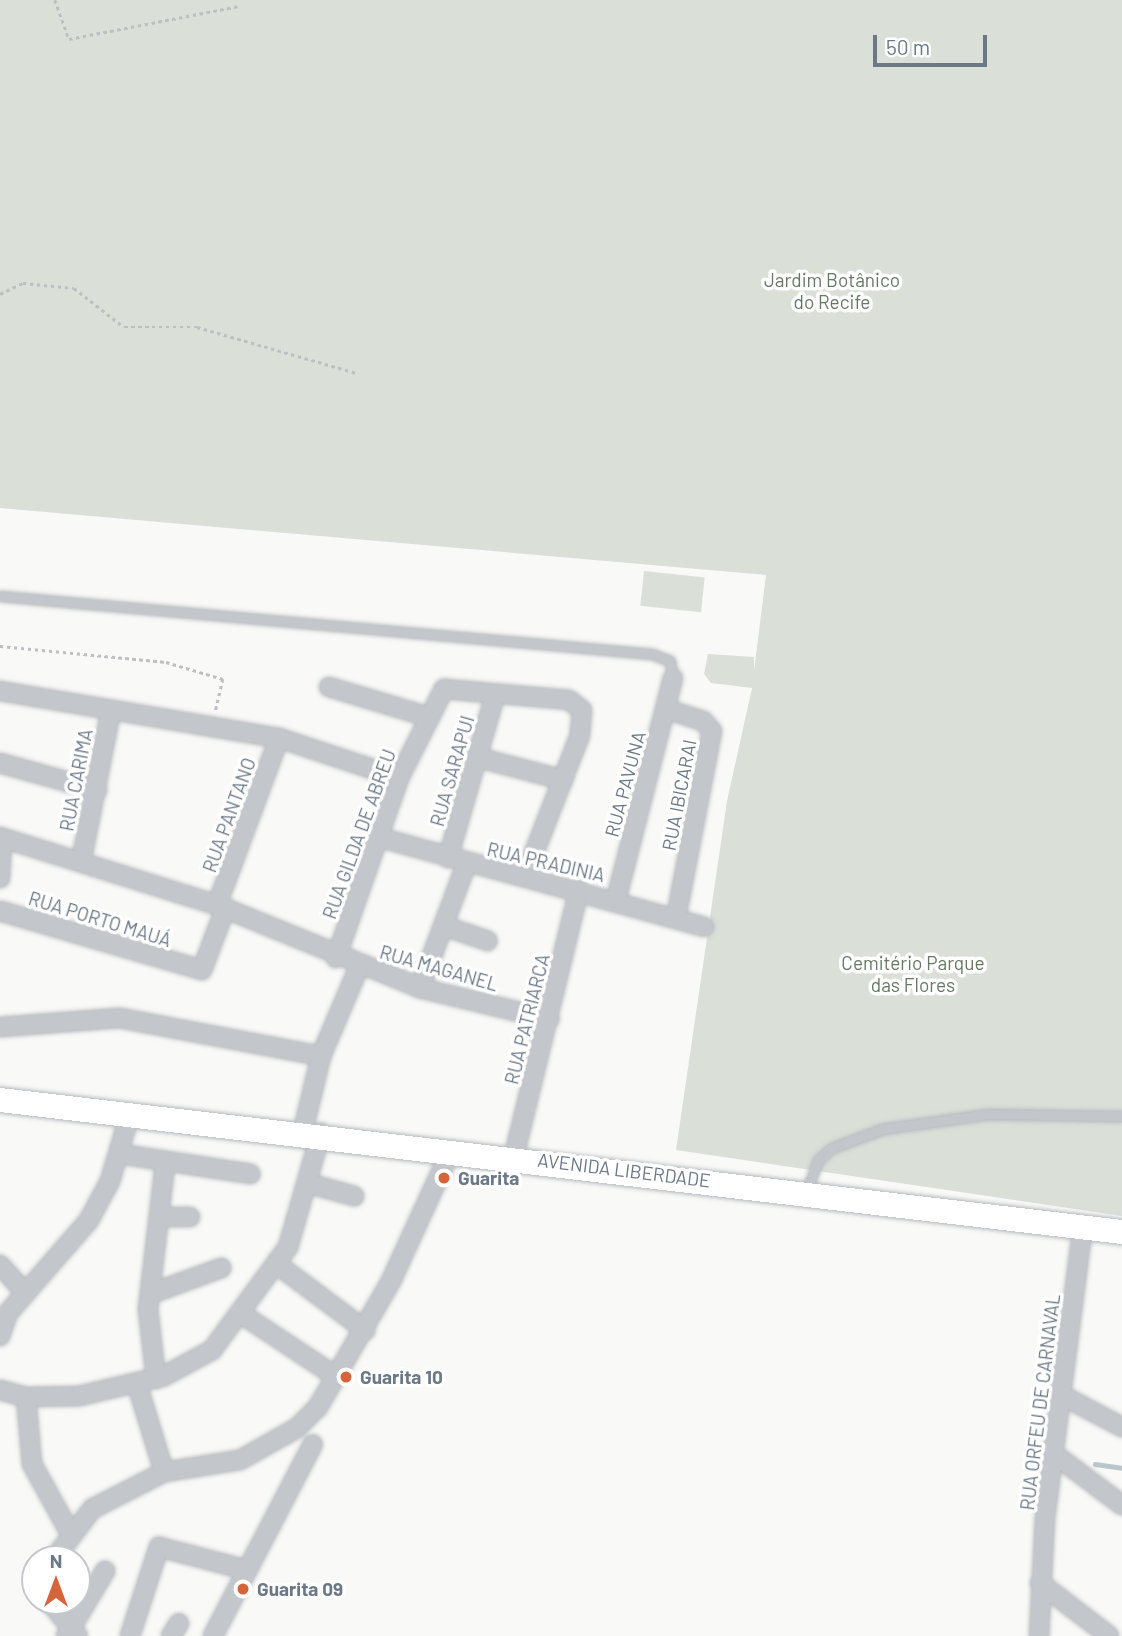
<!DOCTYPE html>
<html>
<head>
<meta charset="utf-8">
<style>
	body { margin:0 }
	#map { position:relative; width:1122px; height:1636px; overflow:hidden; background:#f9f9f7; font-family:Barlow,sans-serif }
	div>[style] { position:absolute }
	.green>* { inset:0; background:#dadfd8; transform-origin:0 0 }
	.stream>* { height:4.5px; margin:-2.25px; padding:0 2.25px; transform-origin:2.25px; border-radius:2.25px; background:#bcc5ca }
	.path>* { height:2.5px; margin-top:-1.25px; transform-origin:0; background:repeating-linear-gradient(90deg,#bdbfc2 0 3.5px,transparent 0 7px) }
	.roads { filter:drop-shadow(0 0 2px #b6babe) drop-shadow(0 0 2px #b6babe) }
	.service>* { height:9px; margin:-4.5px; padding:0 4.5px; transform-origin:4.5px; border-radius:4.5px; background:#c3c6ca }
	.minor>* { height:18px; margin:-9px; padding:0 9px; transform-origin:9px; border-radius:9px; background:#c3c6ca }
	.secondary>* { height:24px; margin:-12px; padding:0 12px; transform-origin:12px; border-radius:12px; background:#fff }
	.dots>* { width:19px; height:19px; translate:-50% -50%; box-sizing:border-box; border:4px solid #fff; border-radius:50% }
	span { translate:-50% -50%; white-space:nowrap; text-align:center; line-height:1.15; -webkit-text-stroke:7px #fff; paint-order:stroke }
	.park-label { font-size:19px; color:#677865 }
	.street-label { font-size:19px; color:#6b7885 }
	.poi-label { font-size:19px; color:#6b7885; font-weight:700 }
	.left { translate:0 -50%; text-align:left }
	.north { position:absolute; left:21px; top:1545px; width:70px; height:70px; box-sizing:border-box; background:#fff; border:2px solid #c4c9ce; border-radius:50%; rotate:0deg; font-size:19px; font-weight:700; line-height:28px; text-align:center; color:#6b7885 }
	.north::after { content:''; display:block; margin:auto; width:24px; height:32px; background:#d4653b; clip-path:polygon(50% 0,100% 100%,50% 72%,0 100%) }
	.scale { position:absolute; left:873px; top:35px; width:114px; height:32px; box-sizing:border-box; border:4px solid #6b7885; border-top:0; padding-left:9px; font-size:21px; line-height:24px; white-space:nowrap; color:#6b7885; -webkit-text-stroke:5px #fff; paint-order:stroke }
</style>
</head>
<body>
<div id="map">
	<div class="green">
		<div style="clip-path:polygon(0 0,1122px 0,1122px 1216px,676px 1150px,727px 801px,752px 688px,711px 683px,704px 674px,708px 654px,754px 657px,754px 671px,766px 575px,0 508px)"></div>
		<div style="left:644px;top:571px;width:61px;height:35px;rotate:6deg"></div>
	</div>
	<div class="stream">
		<div style="left:1095px;top:1464px;width:27px;rotate:8deg"></div>
	</div>
	<div class="path">
		<div style="left:55px;top:0;width:41px;rotate:70.3deg"></div>
		<div style="left:69px;top:39px;width:172px;rotate:-11deg"></div>
		<div style="left:0;top:294px;width:25px;rotate:-26deg"></div>
		<div style="left:23px;top:283px;width:51px;rotate:5.6deg"></div>
		<div style="left:74px;top:288px;width:63px;rotate:38deg"></div>
		<div style="left:124px;top:327px;width:73px"></div>
		<div style="left:197px;top:327px;width:166px;rotate:16.1deg"></div>
		<div style="left:0;top:646px;width:167px;rotate:5.5deg"></div>
		<div style="left:166px;top:662px;width:59px;rotate:16.6deg"></div>
		<div style="left:223px;top:679px;width:32px;rotate:103deg"></div>
	</div>
	<div class="roads">
		<div class="service">
			<div style="left:0;top:596px;width:655px;rotate:5.08deg"></div>
			<div style="left:652px;top:654px;width:19px;rotate:21deg"></div>
			<div style="left:670px;top:661px;width:17px;rotate:80deg"></div>
			<div style="left:806px;top:1192px;width:34px;rotate:-69deg"></div>
			<div style="left:818px;top:1160px;width:18px;rotate:-41deg"></div>
			<div style="left:832px;top:1148px;width:53px;rotate:-20.8deg"></div>
			<div style="left:882px;top:1129px;width:108px;rotate:-8deg"></div>
			<div style="left:989px;top:1114px;width:133px;rotate:0.9deg"></div>
		</div>
		<div class="minor">
			<div style="left:329px;top:687px;width:104px;rotate:16.7deg"></div>
			<div style="left:0;top:691px;width:283px;rotate:9.6deg"></div>
			<div style="left:279px;top:738px;width:126px;rotate:18.4deg"></div>
			<div style="left:666px;top:709px;width:39px;rotate:18deg"></div>
			<div style="left:703px;top:721px;width:13px;rotate:48deg"></div>
			<div style="left:712px;top:731px;width:190px;rotate:100.9deg"></div>
			<div style="left:480px;top:758px;width:86px;rotate:14.8deg"></div>
			<div style="left:0;top:763px;width:101px;rotate:15.6deg"></div>
			<div style="left:0;top:837px;width:227px;rotate:17.4deg"></div>
			<div style="left:217px;top:905px;width:219px;rotate:22.2deg"></div>
			<div style="left:420px;top:988px;width:133px;rotate:13.5deg"></div>
			<div style="left:378px;top:837px;width:338px;rotate:15.4deg"></div>
			<div style="left:82px;top:858px;width:151px;rotate:-78.9deg"></div>
			<div style="left:448px;top:858px;width:170px;rotate:-73.9deg"></div>
			<div style="left:0;top:878px;width:40px;rotate:-87.1deg"></div>
			<div style="left:616px;top:900px;width:229px;rotate:-75.6deg"></div>
			<div style="left:217px;top:905px;width:178px;rotate:-69.6deg"></div>
			<div style="left:0;top:911px;width:210px;rotate:16.3deg"></div>
			<div style="left:202px;top:970px;width:65px;rotate:-69.3deg"></div>
			<div style="left:444px;top:926px;width:46px;rotate:18.8deg"></div>
			<div style="left:336px;top:958px;width:191px;rotate:-70.7deg"></div>
			<div style="left:399px;top:778px;width:100px;rotate:-63.2deg"></div>
			<div style="left:444px;top:689px;width:125px;rotate:5deg"></div>
			<div style="left:569px;top:700px;width:16px;rotate:38deg"></div>
			<div style="left:582px;top:710px;width:25px;rotate:95deg"></div>
			<div style="left:580px;top:735px;width:151px;rotate:111.3deg"></div>
			<div style="left:420px;top:988px;width:131px;rotate:-69.5deg"></div>
			<div style="left:0;top:1027px;width:120px;rotate:-4.3deg"></div>
			<div style="left:120px;top:1018px;width:205px;rotate:10.7deg"></div>
			<div style="left:303px;top:1131px;width:77px;rotate:-76.5deg"></div>
			<div style="left:321px;top:1056px;width:97px;rotate:-66.9deg"></div>
			<div style="left:120px;top:1154px;width:132px;rotate:8.7deg"></div>
			<div style="left:514px;top:1156px;width:274px;rotate:-76.3deg"></div>
			<div style="left:307px;top:1183px;width:49px;rotate:15.5deg"></div>
			<div style="left:159px;top:1217px;width:31px"></div>
			<div style="left:0;top:1265px;width:38px;rotate:48deg"></div>
			<div style="left:278px;top:1265px;width:109px;rotate:36.8deg"></div>
			<div style="left:150px;top:1294px;width:76px;rotate:-20.1deg"></div>
			<div style="left:243px;top:1315px;width:110px;rotate:33.5deg"></div>
			<div style="left:0;top:1336px;width:24px;rotate:-71deg"></div>
			<div style="left:8px;top:1313px;width:123px;rotate:-48.9deg"></div>
			<div style="left:89px;top:1220px;width:44px;rotate:-61.7deg"></div>
			<div style="left:110px;top:1181px;width:70px;rotate:-73.4deg"></div>
			<div style="left:156px;top:1379px;width:70px;rotate:-96.5deg"></div>
			<div style="left:148px;top:1309px;width:146px;rotate:-83.3deg"></div>
			<div style="left:137px;top:1384px;width:92px;rotate:72.9deg"></div>
			<div style="left:0;top:1390px;width:27px;rotate:15deg"></div>
			<div style="left:26px;top:1397px;width:53px;rotate:-1.1deg"></div>
			<div style="left:79px;top:1396px;width:87px;rotate:-13.2deg"></div>
			<div style="left:164px;top:1376px;width:55px;rotate:-28.4deg"></div>
			<div style="left:212px;top:1350px;width:128px;rotate:-53.6deg"></div>
			<div style="left:288px;top:1247px;width:119px;rotate:-73.9deg"></div>
			<div style="left:1063px;top:1396px;width:67px;rotate:27.7deg"></div>
			<div style="left:26px;top:1397px;width:67px;rotate:84.9deg"></div>
			<div style="left:32px;top:1464px;width:77px;rotate:61.1deg"></div>
			<div style="left:1054px;top:1454px;width:85px;rotate:36.9deg"></div>
			<div style="left:54px;top:1559px;width:63px;rotate:-52.8deg"></div>
			<div style="left:92px;top:1509px;width:81px;rotate:-27.2deg"></div>
			<div style="left:164px;top:1472px;width:77px;rotate:-9deg"></div>
			<div style="left:240px;top:1460px;width:65px;rotate:-29.3deg"></div>
			<div style="left:297px;top:1428px;width:30px;rotate:-45deg"></div>
			<div style="left:318px;top:1407px;width:146px;rotate:-59.9deg"></div>
			<div style="left:391px;top:1281px;width:144px;rotate:-65.4deg"></div>
			<div style="left:1040px;top:1583px;width:87px;rotate:37.5deg"></div>
			<div style="left:49px;top:1601px;width:45px;rotate:50.4deg"></div>
			<div style="left:66px;top:1636px;width:76px;rotate:-59deg"></div>
			<div style="left:130px;top:1636px;width:94px;rotate:-72deg"></div>
			<div style="left:159px;top:1547px;width:87px;rotate:14.7deg"></div>
			<div style="left:171px;top:1636px;width:15px;rotate:-58deg"></div>
			<div style="left:213px;top:1636px;width:216px;rotate:-62.5deg"></div>
			<div style="left:1039px;top:1636px;width:118px;rotate:-87.1deg"></div>
			<div style="left:1045px;top:1518px;width:294px;rotate:-82.6deg"></div>
		</div>
		<div class="secondary">
			<div style="left:0;top:1100px;width:1130px;rotate:6.71deg"></div>
		</div>
	</div>
	<div class="dots">
		<div style="left:444px;top:1178px;background:#d4653b"></div>
		<div style="left:346px;top:1377px;background:#d4653b"></div>
		<div style="left:243px;top:1589px;background:#d4653b"></div>
	</div>
	<div class="park-label">
		<span style="left:832px;top:291px">Jardim Botânico<br>do Recife</span>
		<span style="left:913px;top:974px">Cemitério Parque<br>das Flores</span>
	</div>
	<div class="street-label">
		<span style="left:452px;top:771px;rotate:-74deg">RUA SARAPUI</span>
		<span style="left:76px;top:780px;rotate:-79deg">RUA CARIMA</span>
		<span style="left:625px;top:784px;rotate:-75deg">RUA PAVUNA</span>
		<span style="left:679px;top:795px;rotate:-79deg">RUA IBICARAI</span>
		<span style="left:229px;top:815px;rotate:-70deg">RUA PANTANO</span>
		<span style="left:359px;top:834px;rotate:-70deg">RUA GILDA DE ABREU</span>
		<span style="left:546px;top:862px;rotate:13deg">RUA PRADINIA</span>
		<span style="left:100px;top:919px;rotate:17deg">RUA PORTO MAUÁ</span>
		<span style="left:439px;top:968px;rotate:16deg">RUA MAGANEL</span>
		<span style="left:527px;top:1019px;rotate:-76deg">RUA PATRIARCA</span>
		<span style="left:624px;top:1170px;rotate:7deg">AVENIDA LIBERDADE</span>
		<span style="left:1040px;top:1402px;rotate:-83deg">RUA ORFEU DE CARNAVAL</span>
	</div>
	<div class="poi-label">
		<span class="left" style="left:458px;top:1178px">Guarita</span>
		<span class="left" style="left:360px;top:1377px">Guarita 10</span>
		<span class="left" style="left:257px;top:1589px">Guarita 09</span>
	</div>
	<div class="north">N</div>
	<div class="scale">50 m</div>
</div>
</body>
</html>
